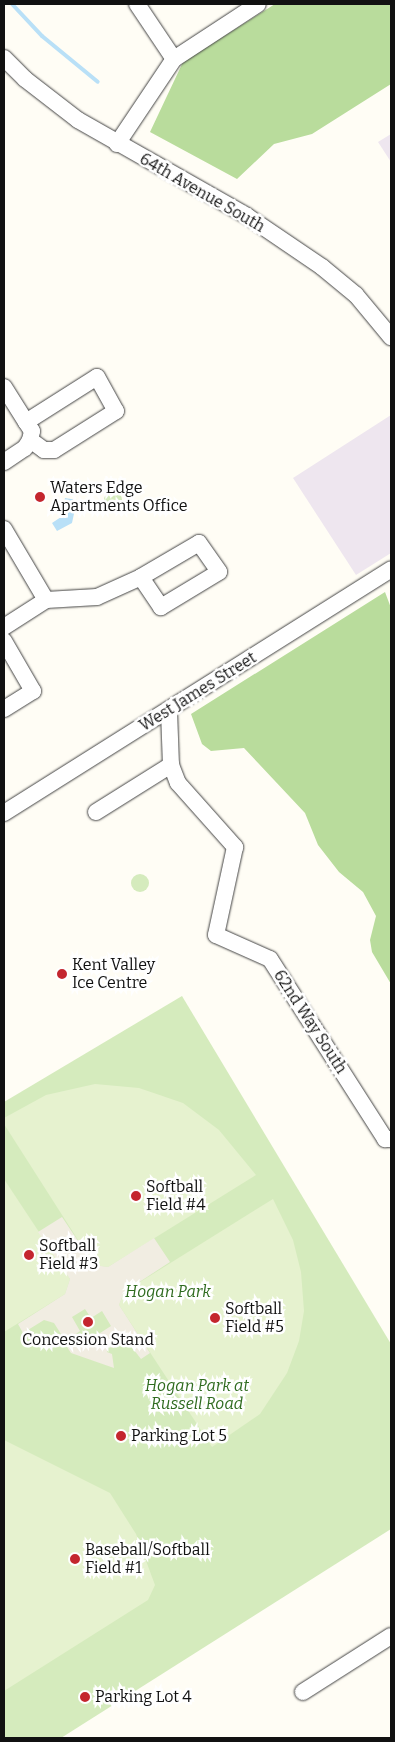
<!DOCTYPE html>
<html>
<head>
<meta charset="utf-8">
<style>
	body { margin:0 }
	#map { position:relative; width:395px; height:1742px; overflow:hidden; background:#fffdf5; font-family:Bitter,serif }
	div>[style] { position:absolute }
	.industrial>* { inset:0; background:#eee6ef }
	.green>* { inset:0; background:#d5ebbd }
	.round { border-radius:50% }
	.forest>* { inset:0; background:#b9dc9c }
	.pitch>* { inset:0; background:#e6f2cf }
	.plaza>* { inset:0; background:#f1ede2 }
	.water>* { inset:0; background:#b9e0f7 }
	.stream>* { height:4px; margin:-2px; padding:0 2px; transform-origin:2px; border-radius:2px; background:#b9e0f7 }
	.roads { filter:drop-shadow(0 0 1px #444) drop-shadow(0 0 1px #444) }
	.minor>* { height:16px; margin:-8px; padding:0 8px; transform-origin:8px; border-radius:8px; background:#fff }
	.dots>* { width:14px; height:14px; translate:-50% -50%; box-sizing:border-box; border:2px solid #fff; border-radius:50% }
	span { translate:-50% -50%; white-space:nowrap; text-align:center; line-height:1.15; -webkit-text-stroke:5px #fff; paint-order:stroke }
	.street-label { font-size:16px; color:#111 }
	.poi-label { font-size:16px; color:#111 }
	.left { translate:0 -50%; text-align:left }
	.park-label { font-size:16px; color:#2f6b1f; font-style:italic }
	.frame { position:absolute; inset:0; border:5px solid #111; pointer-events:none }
</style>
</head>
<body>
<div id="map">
	<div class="industrial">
		<div style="clip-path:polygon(391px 134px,391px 162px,378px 142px)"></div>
		<div style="clip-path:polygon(391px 415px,391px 553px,356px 575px,293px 478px)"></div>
	</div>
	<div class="green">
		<div class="round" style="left:104px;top:491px;width:18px;height:18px"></div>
		<div class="round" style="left:131px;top:874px;width:18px;height:18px"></div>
		<div style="clip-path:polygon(182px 996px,391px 1344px,391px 1529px,61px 1738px,4px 1738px,4px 1102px)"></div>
	</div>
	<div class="forest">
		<div style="clip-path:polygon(275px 4px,391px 4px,391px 84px,312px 134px,274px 144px,237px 179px,150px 132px,183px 62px)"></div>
		<div style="clip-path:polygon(385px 592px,391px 608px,391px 984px,372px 952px,370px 940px,376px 916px,363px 892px,339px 872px,318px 845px,305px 813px,244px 748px,211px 751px,202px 744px,191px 714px)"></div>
	</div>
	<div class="pitch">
		<div style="clip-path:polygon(95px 1084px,139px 1088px,183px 1103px,219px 1130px,256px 1175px,108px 1267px,94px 1265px,4px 1124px,4px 1118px,46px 1095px)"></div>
		<div style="clip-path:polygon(4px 1179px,70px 1279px,65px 1294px,4px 1332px)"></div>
		<div style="clip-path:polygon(273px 1199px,293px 1240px,301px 1272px,304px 1311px,299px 1341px,287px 1373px,260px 1414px,212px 1447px,119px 1305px,124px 1292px)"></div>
		<div style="clip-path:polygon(4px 1440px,110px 1493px,136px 1534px,155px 1585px,148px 1600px,4px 1691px)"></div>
	</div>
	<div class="plaza">
		<div style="clip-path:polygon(evenodd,62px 1217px,94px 1265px,108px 1267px,154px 1238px,170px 1262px,124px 1292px,119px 1305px,150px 1353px,141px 1359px,124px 1337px,115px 1339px,114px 1348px,108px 1347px,107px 1352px,112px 1354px,114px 1368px,71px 1353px,65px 1344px,58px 1343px,61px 1334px,54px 1323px,44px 1320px,23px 1333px,18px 1324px,65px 1294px,70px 1279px,38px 1232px,62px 1217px,85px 1309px,91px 1318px,102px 1311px,111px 1326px,97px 1335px,99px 1339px,85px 1348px,76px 1334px,80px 1331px,72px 1317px,85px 1309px)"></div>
	</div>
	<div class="water">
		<div style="clip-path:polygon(65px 498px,77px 500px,72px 523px,57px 531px,52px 523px,61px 517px)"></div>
	</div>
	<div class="stream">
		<div style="left:12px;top:4px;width:44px;rotate:46.8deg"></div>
		<div style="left:42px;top:36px;width:72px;rotate:39.4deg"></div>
	</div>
	<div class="roads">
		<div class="minor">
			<div style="left:137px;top:4px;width:66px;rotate:56.1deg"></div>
			<div style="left:4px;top:58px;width:30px;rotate:45deg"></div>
			<div style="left:25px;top:79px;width:67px;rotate:37.7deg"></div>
			<div style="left:78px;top:120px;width:194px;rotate:29.6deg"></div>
			<div style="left:247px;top:216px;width:91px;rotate:34.2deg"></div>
			<div style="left:322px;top:267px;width:44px;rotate:39.5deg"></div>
			<div style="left:356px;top:295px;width:55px;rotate:50.2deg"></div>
			<div style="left:117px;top:144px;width:102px;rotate:-56.2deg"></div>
			<div style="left:174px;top:59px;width:100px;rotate:-33.2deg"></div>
			<div style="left:4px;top:387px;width:41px;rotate:57.8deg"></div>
			<div style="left:4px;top:462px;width:25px;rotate:-34deg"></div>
			<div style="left:25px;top:448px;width:9px;rotate:-58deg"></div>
			<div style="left:30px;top:440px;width:9px;rotate:-77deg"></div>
			<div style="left:32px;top:431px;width:11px;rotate:-124deg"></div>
			<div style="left:26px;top:422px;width:84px;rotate:-32.4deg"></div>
			<div style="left:97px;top:377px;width:39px;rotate:61deg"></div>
			<div style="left:116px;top:411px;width:73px;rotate:147.8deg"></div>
			<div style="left:54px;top:450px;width:10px;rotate:180deg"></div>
			<div style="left:44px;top:450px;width:17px;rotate:-144deg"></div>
			<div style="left:4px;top:529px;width:82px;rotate:59.4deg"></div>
			<div style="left:4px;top:627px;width:50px;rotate:-32.7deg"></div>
			<div style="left:46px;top:600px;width:51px;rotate:-3.4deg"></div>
			<div style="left:97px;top:597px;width:48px;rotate:-24.4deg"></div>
			<div style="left:141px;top:577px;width:67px;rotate:-30.4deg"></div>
			<div style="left:199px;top:543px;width:35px;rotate:55deg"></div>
			<div style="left:219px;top:572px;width:68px;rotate:148.9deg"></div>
			<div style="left:161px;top:607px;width:36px;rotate:-124deg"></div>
			<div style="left:4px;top:641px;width:58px;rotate:59.9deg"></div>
			<div style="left:33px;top:691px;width:34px;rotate:148deg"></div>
			<div style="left:169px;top:711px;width:54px;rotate:87.9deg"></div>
			<div style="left:171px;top:765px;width:19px;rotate:69deg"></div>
			<div style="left:178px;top:783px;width:86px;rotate:48.3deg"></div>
			<div style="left:235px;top:847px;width:90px;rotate:102.2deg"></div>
			<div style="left:216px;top:935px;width:59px;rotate:24deg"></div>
			<div style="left:270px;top:959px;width:214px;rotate:57.4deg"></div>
			<div style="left:385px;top:1139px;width:6px"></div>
			<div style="left:96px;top:812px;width:89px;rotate:-32.1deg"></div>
			<div style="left:4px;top:813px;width:457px;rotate:-32.2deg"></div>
			<div style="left:303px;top:1692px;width:104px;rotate:-32.5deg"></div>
		</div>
	</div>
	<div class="dots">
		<div style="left:40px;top:497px;background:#c4262e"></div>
		<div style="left:62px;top:974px;background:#c4262e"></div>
		<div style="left:136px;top:1196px;background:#c4262e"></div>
		<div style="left:29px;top:1255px;background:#c4262e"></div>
		<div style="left:215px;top:1318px;background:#c4262e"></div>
		<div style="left:88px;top:1322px;background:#c4262e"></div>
		<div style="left:121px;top:1436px;background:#c4262e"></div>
		<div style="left:75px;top:1559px;background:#c4262e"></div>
		<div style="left:85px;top:1697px;background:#c4262e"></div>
	</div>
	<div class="street-label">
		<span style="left:202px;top:193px;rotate:30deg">64th Avenue South</span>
		<span style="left:198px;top:692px;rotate:-32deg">West James Street</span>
		<span style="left:310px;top:1022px;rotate:57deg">62nd Way South</span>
	</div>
	<div class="poi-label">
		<span class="left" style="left:50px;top:497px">Waters Edge<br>Apartments Office</span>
		<span class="left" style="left:72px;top:974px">Kent Valley<br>Ice Centre</span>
		<span class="left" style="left:146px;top:1196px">Softball<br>Field #4</span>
		<span class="left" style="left:39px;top:1255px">Softball<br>Field #3</span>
		<span class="left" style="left:225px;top:1318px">Softball<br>Field #5</span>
		<span style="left:88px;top:1340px">Concession Stand</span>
		<span class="left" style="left:131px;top:1436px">Parking Lot 5</span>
		<span class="left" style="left:85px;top:1559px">Baseball/Softball<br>Field #1</span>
		<span class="left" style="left:95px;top:1697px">Parking Lot 4</span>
	</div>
	<div class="park-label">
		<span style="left:168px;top:1292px">Hogan Park</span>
		<span style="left:197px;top:1395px">Hogan Park at<br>Russell Road</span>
	</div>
	<div class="frame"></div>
</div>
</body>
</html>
